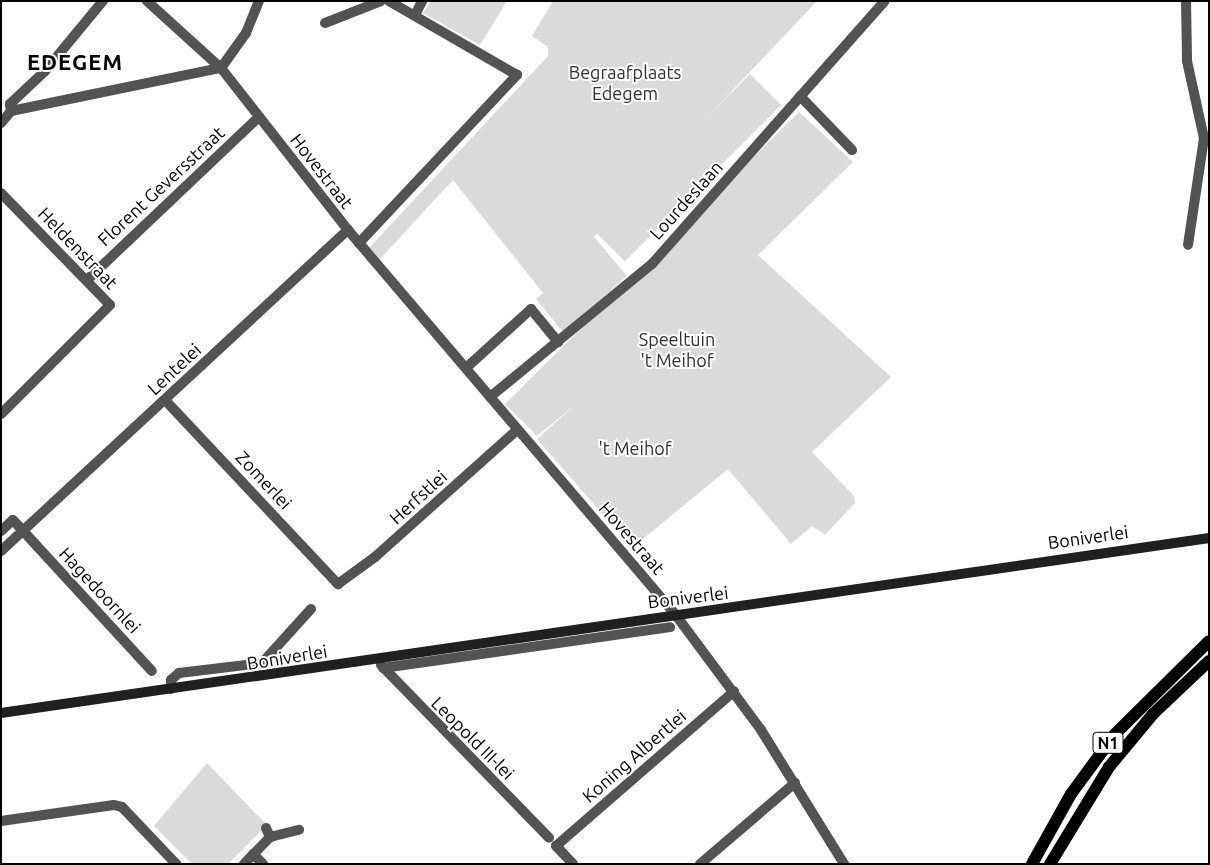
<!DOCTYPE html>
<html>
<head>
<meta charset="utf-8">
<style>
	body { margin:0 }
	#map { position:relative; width:1210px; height:865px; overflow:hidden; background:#fff; font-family:Ubuntu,sans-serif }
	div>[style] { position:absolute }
	.green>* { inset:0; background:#dadada; transform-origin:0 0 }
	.minor>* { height:10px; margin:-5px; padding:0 5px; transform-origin:5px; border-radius:5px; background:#535353 }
	.tertiary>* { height:10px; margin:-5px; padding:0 5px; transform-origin:5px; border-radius:5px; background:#535353 }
	.secondary>* { height:10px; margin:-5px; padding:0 5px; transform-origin:5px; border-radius:5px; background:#202020 }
	.primary>* { height:12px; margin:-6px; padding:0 6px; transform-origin:6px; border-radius:6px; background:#000 }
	span { translate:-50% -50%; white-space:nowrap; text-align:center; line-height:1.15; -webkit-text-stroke:4px #fff; paint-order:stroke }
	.shield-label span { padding:1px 4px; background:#fff; border:1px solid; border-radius:4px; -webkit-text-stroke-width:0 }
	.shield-label { font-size:16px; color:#000; font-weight:700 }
	.park-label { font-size:18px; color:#313131 }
	.street-label { font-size:18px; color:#000 }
	.district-label { font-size:22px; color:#000; font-weight:700; letter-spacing:1px }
	.frame { position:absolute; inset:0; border:2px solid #000; pointer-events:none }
</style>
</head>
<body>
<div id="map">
	<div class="green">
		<div style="clip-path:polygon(431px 1px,507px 1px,480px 45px,423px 13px)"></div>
		<div style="clip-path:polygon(553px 1px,817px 1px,594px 237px,627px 276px,563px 332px,536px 299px,543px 293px,453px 180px,380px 259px,369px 248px,548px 56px,548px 47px,532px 36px)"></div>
		<div style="left:750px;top:74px;width:44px;height:221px;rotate:45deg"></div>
		<div style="clip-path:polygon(799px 112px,853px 162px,758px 255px,891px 377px,812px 452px,854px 496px,855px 503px,825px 535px,812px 526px,791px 544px,728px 469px,632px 548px,537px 439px,575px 405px,537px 436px,505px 404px)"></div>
		<div style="clip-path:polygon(207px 763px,267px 825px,228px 864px,192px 864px,154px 826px)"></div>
	</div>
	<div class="minor">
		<div style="left:1186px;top:1px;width:60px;rotate:89deg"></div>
		<div style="left:1187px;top:61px;width:79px;rotate:77.6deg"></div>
		<div style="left:1204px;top:138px;width:108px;rotate:98.5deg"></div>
		<div style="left:415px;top:15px;width:16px;rotate:-63deg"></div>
		<div style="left:325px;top:23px;width:60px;rotate:-21.4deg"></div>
		<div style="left:800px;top:96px;width:75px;rotate:46.1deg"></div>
		<div style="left:11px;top:111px;width:214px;rotate:-11.6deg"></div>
		<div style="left:11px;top:111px;width:7px;rotate:-98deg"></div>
		<div style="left:10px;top:104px;width:48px;rotate:-43.3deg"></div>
		<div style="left:45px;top:71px;width:91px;rotate:-50.4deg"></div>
		<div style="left:1px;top:123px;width:16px;rotate:-50deg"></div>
		<div style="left:1px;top:193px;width:156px;rotate:45.8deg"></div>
		<div style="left:110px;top:305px;width:154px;rotate:135deg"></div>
		<div style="left:359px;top:243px;width:231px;rotate:-46.8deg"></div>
		<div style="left:517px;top:75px;width:148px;rotate:-150deg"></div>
		<div style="left:87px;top:280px;width:237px;rotate:-43.5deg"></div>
		<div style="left:466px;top:368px;width:88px;rotate:-42.2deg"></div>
		<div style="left:531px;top:309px;width:43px;rotate:50.7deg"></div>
		<div style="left:490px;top:397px;width:210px;rotate:-39.4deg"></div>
		<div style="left:652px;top:264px;width:351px;rotate:-48.5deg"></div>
		<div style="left:165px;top:400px;width:253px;rotate:46.8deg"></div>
		<div style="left:338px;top:584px;width:46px;rotate:-36.1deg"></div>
		<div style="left:375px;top:557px;width:191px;rotate:-41.8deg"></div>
		<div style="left:1px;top:531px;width:16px;rotate:-43deg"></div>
		<div style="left:13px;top:520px;width:205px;rotate:47.4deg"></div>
		<div style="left:1px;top:551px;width:473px;rotate:-42.8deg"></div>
		<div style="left:262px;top:663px;width:73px;rotate:-47.8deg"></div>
		<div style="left:381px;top:665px;width:241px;rotate:45.8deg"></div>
		<div style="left:383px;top:668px;width:290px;rotate:-8.1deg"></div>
		<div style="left:171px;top:689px;width:9px;rotate:-90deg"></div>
		<div style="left:171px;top:680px;width:11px;rotate:-41deg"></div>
		<div style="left:179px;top:673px;width:84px;rotate:-6.9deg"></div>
		<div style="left:1px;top:821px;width:114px;rotate:-8.1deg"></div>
		<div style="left:114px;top:805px;width:8px;rotate:14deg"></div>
		<div style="left:122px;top:807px;width:79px;rotate:46.5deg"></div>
		<div style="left:266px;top:828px;width:10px;rotate:66deg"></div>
		<div style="left:270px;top:837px;width:30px;rotate:-14deg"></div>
		<div style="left:253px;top:854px;width:14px;rotate:45deg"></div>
		<div style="left:244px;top:864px;width:37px;rotate:-46deg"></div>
		<div style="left:573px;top:864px;width:25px;rotate:-133deg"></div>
		<div style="left:556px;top:846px;width:236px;rotate:-41deg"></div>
		<div style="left:700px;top:864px;width:125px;rotate:-40.5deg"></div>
	</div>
	<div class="tertiary">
		<div style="left:147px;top:1px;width:100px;rotate:42.2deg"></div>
		<div style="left:221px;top:68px;width:206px;rotate:51.9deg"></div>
		<div style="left:348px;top:230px;width:504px;rotate:49.58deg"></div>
		<div style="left:675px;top:614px;width:144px;rotate:53.4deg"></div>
		<div style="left:761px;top:730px;width:158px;rotate:58.2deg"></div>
		<div style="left:221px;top:68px;width:43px;rotate:-54.5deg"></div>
		<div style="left:246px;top:33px;width:35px;rotate:-68deg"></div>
	</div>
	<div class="secondary">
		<div style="left:1px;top:713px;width:1221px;rotate:-8.24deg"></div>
	</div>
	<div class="primary">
		<div style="left:1032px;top:864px;width:80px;rotate:-60.9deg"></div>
		<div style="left:1071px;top:794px;width:74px;rotate:-53.7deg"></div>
		<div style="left:1115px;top:734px;width:132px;rotate:-44.7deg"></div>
		<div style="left:1050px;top:864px;width:114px;rotate:-58.7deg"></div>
		<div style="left:1109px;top:767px;width:69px;rotate:-50.3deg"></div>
		<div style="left:1153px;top:714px;width:77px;rotate:-43.4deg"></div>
	</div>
	<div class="shield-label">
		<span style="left:1108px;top:743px">N1</span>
	</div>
	<div class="park-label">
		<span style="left:625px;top:83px">Begraafplaats<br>Edegem</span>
		<span style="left:677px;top:350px">Speeltuin<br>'t Meihof</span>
		<span style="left:635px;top:448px">'t Meihof</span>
	</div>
	<div class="street-label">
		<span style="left:322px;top:171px;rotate:52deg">Hovestraat</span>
		<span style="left:161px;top:186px;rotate:-43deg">Florent Geversstraat</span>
		<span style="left:686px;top:200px;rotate:-48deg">Lourdeslaan</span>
		<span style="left:78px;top:248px;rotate:46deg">Heldenstraat</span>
		<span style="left:174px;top:369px;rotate:-43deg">Lentelei</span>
		<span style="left:264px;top:480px;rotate:47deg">Zomerlei</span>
		<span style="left:418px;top:497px;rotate:-42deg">Herfstlei</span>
		<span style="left:1088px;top:537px;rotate:-8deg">Boniverlei</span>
		<span style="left:632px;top:538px;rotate:49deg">Hovestraat</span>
		<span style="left:100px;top:590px;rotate:47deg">Hagedoornlei</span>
		<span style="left:688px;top:597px;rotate:-7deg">Boniverlei</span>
		<span style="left:287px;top:657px;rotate:-9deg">Boniverlei</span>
		<span style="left:473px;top:738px;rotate:45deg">Leopold III-lei</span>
		<span style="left:634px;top:756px;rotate:-41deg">Koning Albertlei</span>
	</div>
	<div class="district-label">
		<span style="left:75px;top:62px">EDEGEM</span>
	</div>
	<div class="frame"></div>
</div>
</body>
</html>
